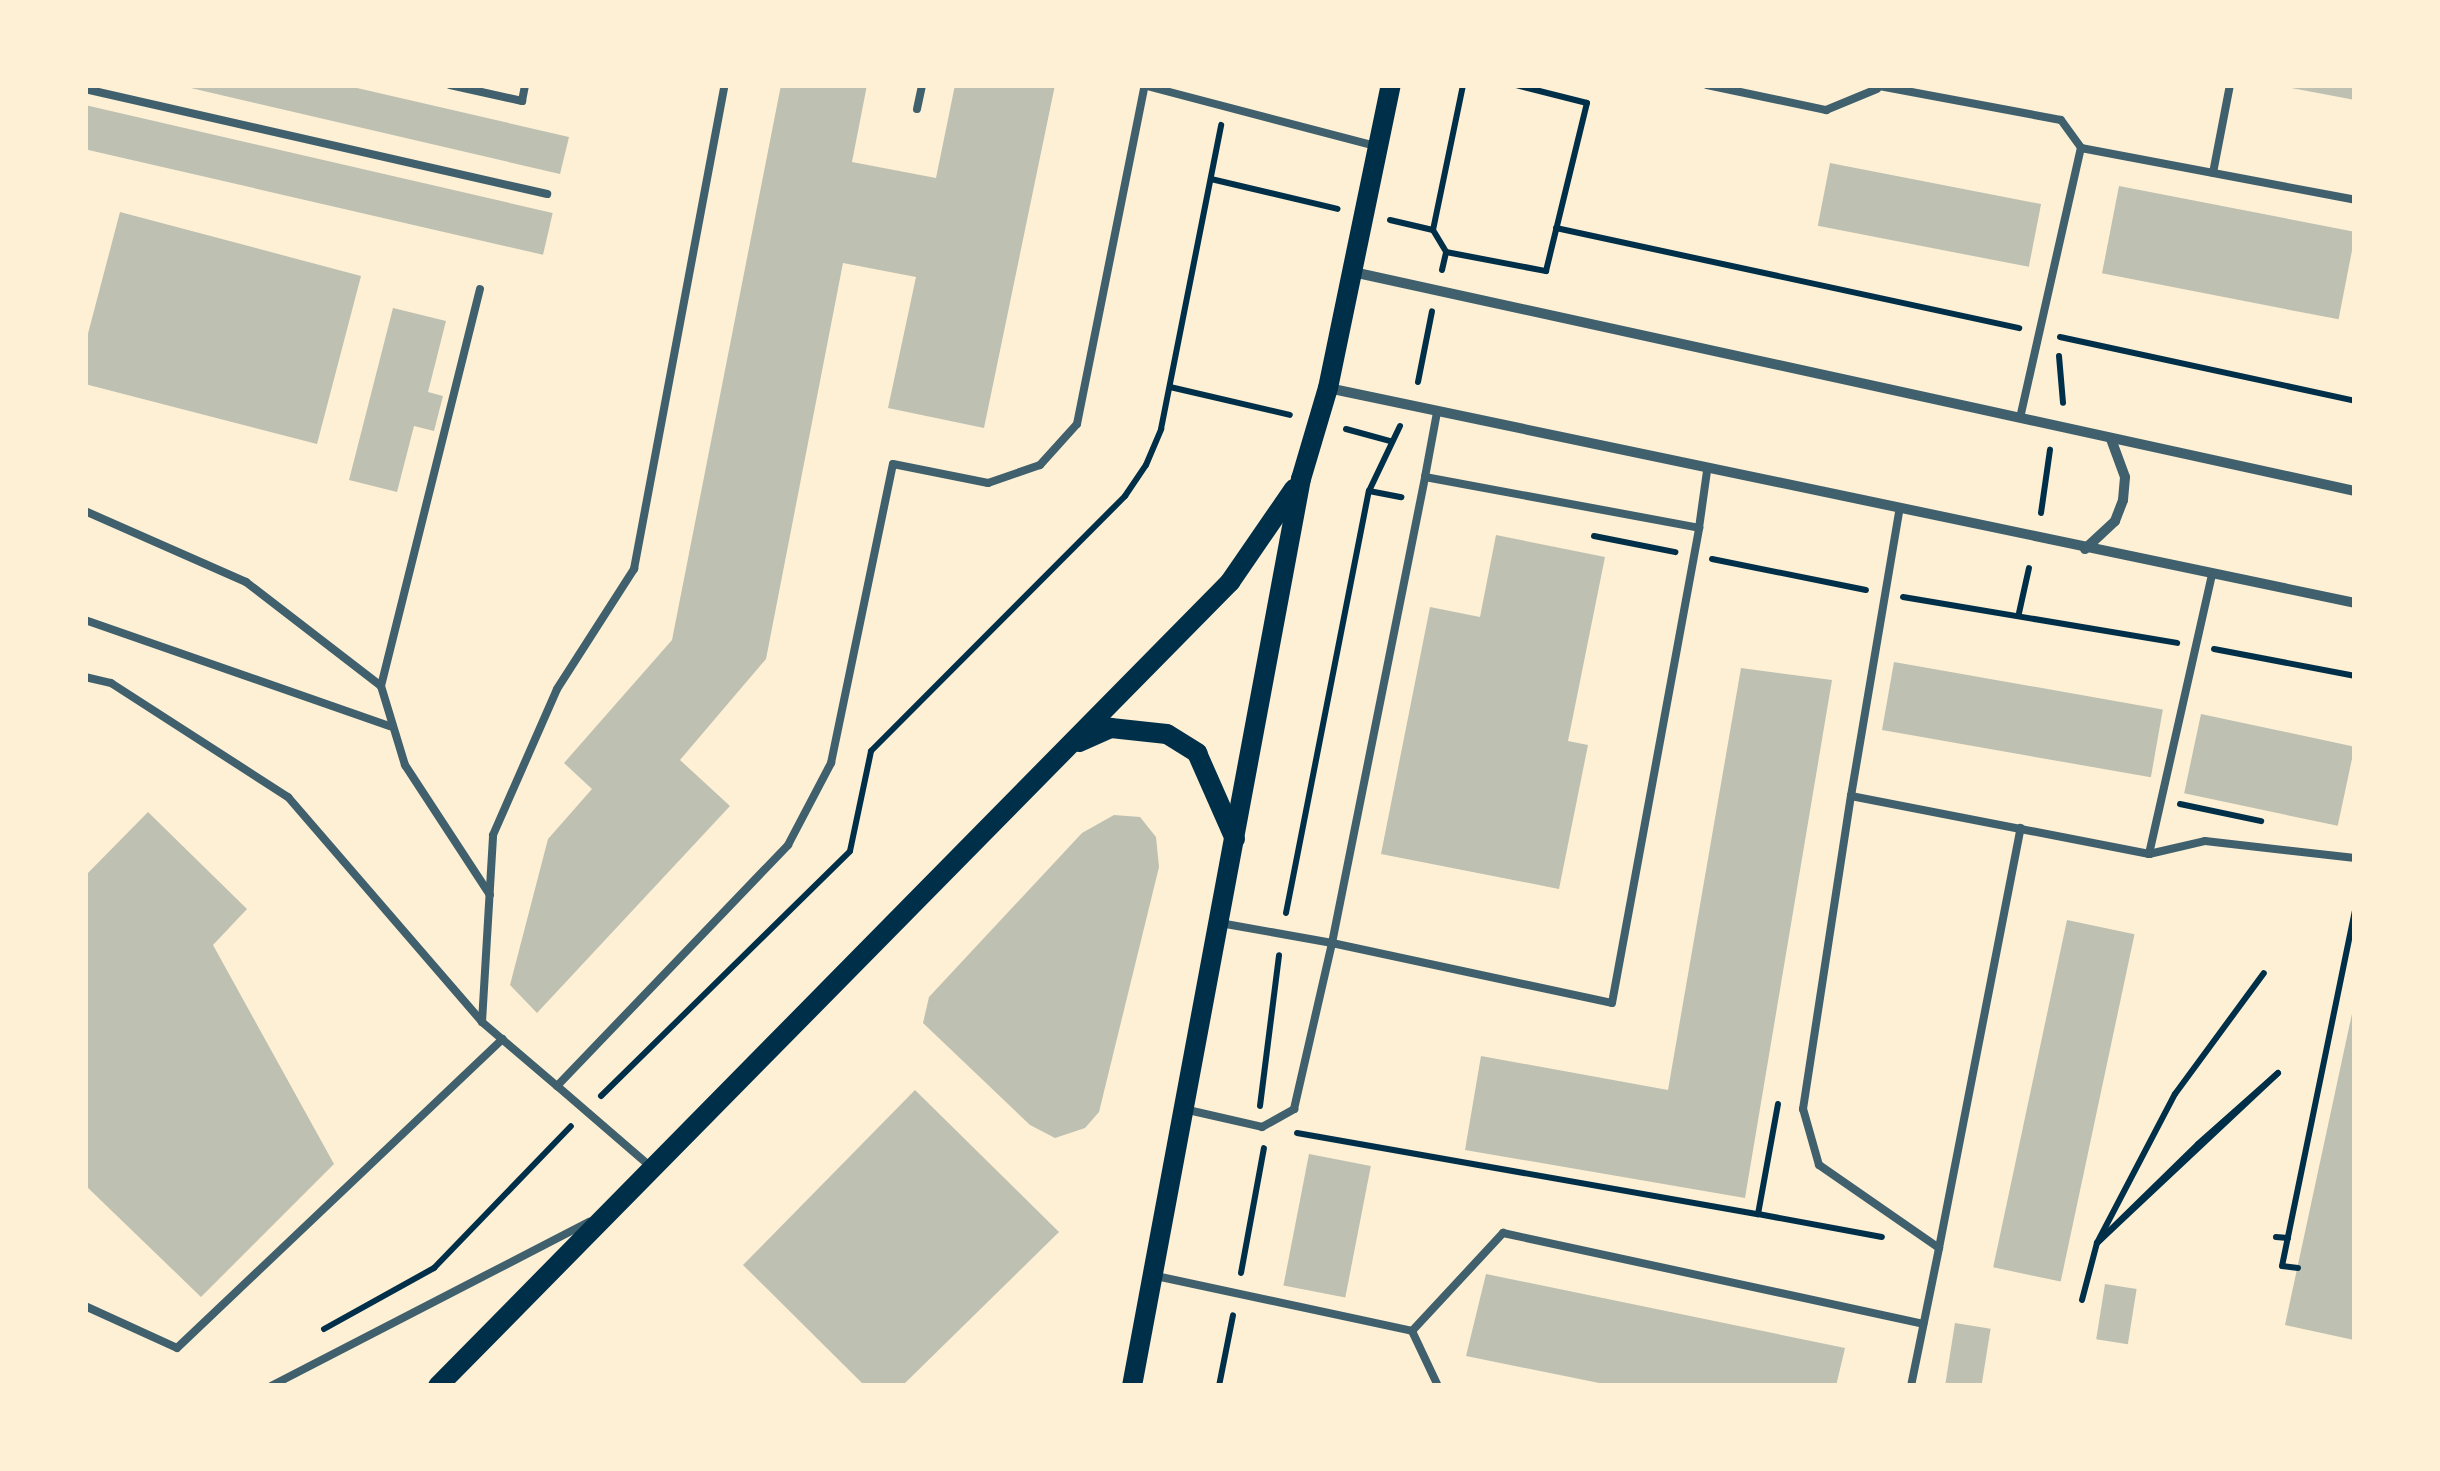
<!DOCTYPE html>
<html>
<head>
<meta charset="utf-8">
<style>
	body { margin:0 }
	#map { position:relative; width:2440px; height:1471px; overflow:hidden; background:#fdf0d5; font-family:"Roboto Serif",serif }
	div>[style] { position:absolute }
	.building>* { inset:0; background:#bec0b2; transform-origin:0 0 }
	.path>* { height:6px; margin:-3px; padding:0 3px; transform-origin:3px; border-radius:3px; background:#003049 }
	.service>* { height:8px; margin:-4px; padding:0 4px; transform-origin:4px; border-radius:4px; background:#3f606c }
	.minor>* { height:10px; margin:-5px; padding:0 5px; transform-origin:5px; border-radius:5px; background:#3f606c }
	.secondary>* { height:20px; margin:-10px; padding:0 10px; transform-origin:10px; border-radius:10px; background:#003049 }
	span { translate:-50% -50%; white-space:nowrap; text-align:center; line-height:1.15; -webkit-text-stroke:10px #fdf0d5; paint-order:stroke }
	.frame { position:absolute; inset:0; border:88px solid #fdf0d5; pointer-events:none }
</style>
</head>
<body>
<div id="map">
	<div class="building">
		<div style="clip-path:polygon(178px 85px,344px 85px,569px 137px,560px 174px)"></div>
		<div style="clip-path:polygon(781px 85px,867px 85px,852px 162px,936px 178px,955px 85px,1055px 85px,984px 428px,888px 408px,916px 277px,843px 263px,766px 659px,680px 760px,730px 806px,537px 1013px,510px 985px,548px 839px,592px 789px,564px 763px,672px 640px)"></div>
		<div style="clip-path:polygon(2355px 85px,2355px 100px,2286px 87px,2286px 85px)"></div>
		<div style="left:85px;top:105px;width:480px;height:43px;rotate:13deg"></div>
		<div style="left:1830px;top:163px;width:215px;height:64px;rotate:11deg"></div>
		<div style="left:2119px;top:186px;width:241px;height:89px;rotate:11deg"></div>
		<div style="clip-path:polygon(120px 212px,361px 276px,317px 444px,85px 384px,85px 345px)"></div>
		<div style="clip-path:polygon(393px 308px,446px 321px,428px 392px,443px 396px,434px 431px,414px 426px,397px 492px,349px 480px)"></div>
		<div style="clip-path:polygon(1496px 535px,1605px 557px,1568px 741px,1588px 745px,1559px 889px,1381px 854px,1430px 607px,1480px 617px)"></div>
		<div style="left:1894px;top:662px;width:273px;height:69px;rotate:10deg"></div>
		<div style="clip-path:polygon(1741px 668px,1832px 680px,1745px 1198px,1465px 1150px,1481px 1056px,1668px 1090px)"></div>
		<div style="left:2201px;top:714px;width:157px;height:81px;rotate:12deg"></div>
		<div style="clip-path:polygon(148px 812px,247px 909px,213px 945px,334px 1164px,201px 1297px,85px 1185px,85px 876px)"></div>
		<div style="clip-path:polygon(1114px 815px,1140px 817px,1156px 837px,1159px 867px,1099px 1112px,1085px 1128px,1055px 1138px,1030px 1125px,923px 1023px,929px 997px,1082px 833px)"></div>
		<div style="left:2067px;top:920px;width:69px;height:355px;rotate:12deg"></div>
		<div style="clip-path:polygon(2353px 1009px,2355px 1009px,2354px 1340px,2285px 1325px)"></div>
		<div style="clip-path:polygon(915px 1090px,1059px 1232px,902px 1386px,865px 1386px,743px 1265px)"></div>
		<div style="left:1309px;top:1154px;width:63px;height:134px;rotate:11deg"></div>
		<div style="clip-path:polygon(1486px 1274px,1845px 1348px,1836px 1386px,1614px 1386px,1466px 1356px)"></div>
		<div style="left:2105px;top:1284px;width:32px;height:56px;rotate:9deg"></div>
		<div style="left:1955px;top:1323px;width:36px;height:62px;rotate:9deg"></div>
	</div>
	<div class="path">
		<div style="left:1211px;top:179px;width:130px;rotate:13.3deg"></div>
		<div style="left:1390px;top:220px;width:44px;rotate:13.1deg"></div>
		<div style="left:1433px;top:230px;width:26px;rotate:59deg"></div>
		<div style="left:1446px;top:252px;width:102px;rotate:10.8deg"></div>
		<div style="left:1546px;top:271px;width:173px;rotate:-76.3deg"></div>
		<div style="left:1587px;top:103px;width:73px;rotate:-165.8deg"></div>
		<div style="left:1556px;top:228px;width:474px;rotate:12.2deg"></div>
		<div style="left:1433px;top:230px;width:148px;rotate:-78.3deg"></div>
		<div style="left:1442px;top:270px;width:18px;rotate:-77deg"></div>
		<div style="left:2060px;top:337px;width:302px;rotate:12.2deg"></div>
		<div style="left:2059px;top:356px;width:47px;rotate:85.1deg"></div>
		<div style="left:1418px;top:382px;width:72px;rotate:-78.8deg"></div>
		<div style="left:1170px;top:387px;width:123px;rotate:13.1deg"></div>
		<div style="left:1346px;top:429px;width:46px;rotate:15.3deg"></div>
		<div style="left:1369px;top:491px;width:33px;rotate:11deg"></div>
		<div style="left:2041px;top:513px;width:64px;rotate:-81.9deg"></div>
		<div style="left:1594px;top:536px;width:83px;rotate:11.2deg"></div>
		<div style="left:1712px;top:559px;width:157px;rotate:11.4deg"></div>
		<div style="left:1903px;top:597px;width:278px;rotate:9.5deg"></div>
		<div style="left:2019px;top:613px;width:46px;rotate:-77.5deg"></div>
		<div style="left:2214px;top:649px;width:144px;rotate:10.8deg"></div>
		<div style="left:2180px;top:804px;width:83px;rotate:11.9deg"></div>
		<div style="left:1286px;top:913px;width:430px;rotate:-78.9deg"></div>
		<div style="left:1369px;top:491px;width:72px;rotate:-64.5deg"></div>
		<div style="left:601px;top:1096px;width:349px;rotate:-44.5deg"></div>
		<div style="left:850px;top:851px;width:102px;rotate:-78.1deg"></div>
		<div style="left:871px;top:751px;width:360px;rotate:-45.1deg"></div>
		<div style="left:1125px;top:496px;width:37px;rotate:-56deg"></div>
		<div style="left:1146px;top:465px;width:39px;rotate:-67deg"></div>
		<div style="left:1161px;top:429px;width:310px;rotate:-78.8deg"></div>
		<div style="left:1778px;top:1104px;width:112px;rotate:100.3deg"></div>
		<div style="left:1758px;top:1214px;width:126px;rotate:10.5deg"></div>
		<div style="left:1260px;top:1106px;width:152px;rotate:-82.8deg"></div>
		<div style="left:1297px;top:1133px;width:468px;rotate:10deg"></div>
		<div style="left:2276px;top:1237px;width:12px;rotate:5deg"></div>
		<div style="left:2298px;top:1268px;width:16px;rotate:-173deg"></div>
		<div style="left:2282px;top:1266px;width:362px;rotate:-78.4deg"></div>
		<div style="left:1241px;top:1273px;width:127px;rotate:-79.6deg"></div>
		<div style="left:2082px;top:1300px;width:59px;rotate:-75.3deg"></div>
		<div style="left:2097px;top:1243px;width:141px;rotate:-44.4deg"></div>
		<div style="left:2198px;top:1144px;width:107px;rotate:-41.6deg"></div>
		<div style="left:2278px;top:1073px;width:248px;rotate:136.8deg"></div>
		<div style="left:2097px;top:1243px;width:168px;rotate:-62.4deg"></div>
		<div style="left:2175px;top:1094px;width:150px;rotate:-53.7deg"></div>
		<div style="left:324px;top:1329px;width:126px;rotate:-29deg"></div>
		<div style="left:434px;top:1268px;width:197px;rotate:-46deg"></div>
		<div style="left:1219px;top:1386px;width:72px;rotate:-78.8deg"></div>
	</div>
	<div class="service">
		<div style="left:450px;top:85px;width:74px;rotate:12.5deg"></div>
		<div style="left:522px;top:101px;width:16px;rotate:-79deg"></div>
		<div style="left:1143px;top:85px;width:240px;rotate:14.7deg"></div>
		<div style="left:1707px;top:85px;width:122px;rotate:11.9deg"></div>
		<div style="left:1826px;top:110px;width:55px;rotate:-22.4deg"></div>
		<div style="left:1874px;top:85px;width:190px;rotate:10.6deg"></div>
		<div style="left:2061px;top:120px;width:34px;rotate:54deg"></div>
		<div style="left:2081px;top:148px;width:279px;rotate:10.7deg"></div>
		<div style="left:85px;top:89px;width:474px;rotate:12.8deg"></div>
		<div style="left:917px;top:109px;width:25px;rotate:-78deg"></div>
		<div style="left:2213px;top:173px;width:90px;rotate:-79.1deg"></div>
		<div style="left:2020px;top:418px;width:277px;rotate:-77.3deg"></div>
		<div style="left:1425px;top:477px;width:66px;rotate:-79.5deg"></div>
		<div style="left:85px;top:511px;width:176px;rotate:23.8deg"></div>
		<div style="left:246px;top:582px;width:170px;rotate:37.6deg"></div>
		<div style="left:381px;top:686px;width:83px;rotate:73.1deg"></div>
		<div style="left:405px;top:765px;width:155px;rotate:56.8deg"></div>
		<div style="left:85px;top:620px;width:323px;rotate:19.2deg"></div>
		<div style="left:85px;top:677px;width:27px;rotate:13deg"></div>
		<div style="left:111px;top:683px;width:211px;rotate:32.8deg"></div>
		<div style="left:288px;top:797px;width:297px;rotate:49.2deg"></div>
		<div style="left:482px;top:1022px;width:99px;rotate:40.5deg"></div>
		<div style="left:381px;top:686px;width:409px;rotate:-76deg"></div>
		<div style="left:1851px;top:796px;width:289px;rotate:-80.4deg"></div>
		<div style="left:2149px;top:854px;width:287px;rotate:-77.3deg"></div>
		<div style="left:1220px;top:923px;width:114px;rotate:10.1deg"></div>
		<div style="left:1332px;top:943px;width:475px;rotate:-78.7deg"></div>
		<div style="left:1425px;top:477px;width:279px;rotate:10.5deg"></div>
		<div style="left:1699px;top:528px;width:58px;rotate:-82deg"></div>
		<div style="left:482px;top:1022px;width:187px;rotate:-86.6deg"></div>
		<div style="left:493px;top:835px;width:159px;rotate:-66.3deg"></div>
		<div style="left:557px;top:689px;width:143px;rotate:-57.3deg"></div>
		<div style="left:634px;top:569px;width:492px;rotate:-79.4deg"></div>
		<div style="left:1188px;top:1110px;width:76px;rotate:12.9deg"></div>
		<div style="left:1262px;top:1127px;width:37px;rotate:-29deg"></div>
		<div style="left:1294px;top:1109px;width:170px;rotate:-77.1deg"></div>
		<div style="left:1332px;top:943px;width:286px;rotate:12.1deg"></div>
		<div style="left:1612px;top:1003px;width:483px;rotate:-79.6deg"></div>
		<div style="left:651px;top:1167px;width:124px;rotate:-139.2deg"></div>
		<div style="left:557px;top:1086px;width:334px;rotate:-46.2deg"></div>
		<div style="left:788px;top:845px;width:93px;rotate:-62.3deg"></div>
		<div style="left:831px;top:763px;width:305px;rotate:-78.3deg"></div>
		<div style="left:893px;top:464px;width:97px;rotate:11.3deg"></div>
		<div style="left:988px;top:483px;width:55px;rotate:-19.1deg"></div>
		<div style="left:1040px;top:465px;width:55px;rotate:-47.9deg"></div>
		<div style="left:1077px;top:424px;width:346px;rotate:-78.7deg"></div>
		<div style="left:1939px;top:1248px;width:428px;rotate:-79deg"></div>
		<div style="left:1156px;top:1276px;width:262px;rotate:12.1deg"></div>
		<div style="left:1412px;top:1331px;width:61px;rotate:64.7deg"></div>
		<div style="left:85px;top:1306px;width:101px;rotate:24.5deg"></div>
		<div style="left:177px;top:1348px;width:449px;rotate:-43.5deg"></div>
		<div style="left:1412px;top:1331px;width:134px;rotate:-47.1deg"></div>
		<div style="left:1503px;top:1233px;width:430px;rotate:12.2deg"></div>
		<div style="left:271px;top:1386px;width:358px;rotate:-27.3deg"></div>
		<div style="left:1911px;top:1386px;width:141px;rotate:-78.5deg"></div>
		<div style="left:1939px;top:1248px;width:146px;rotate:-145.3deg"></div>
		<div style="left:1819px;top:1165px;width:58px;rotate:-105.9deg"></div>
		<div style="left:1803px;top:1109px;width:317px;rotate:-81.3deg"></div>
		<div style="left:1851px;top:796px;width:304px;rotate:11deg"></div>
		<div style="left:2149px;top:854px;width:57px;rotate:-13.1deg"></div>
		<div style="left:2205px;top:841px;width:151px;rotate:6.5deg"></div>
	</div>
	<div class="minor">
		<div style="left:1353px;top:272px;width:1026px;rotate:12.33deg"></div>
		<div style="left:1328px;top:388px;width:1049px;rotate:11.82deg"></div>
		<div style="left:2085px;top:549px;width:41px;rotate:-43deg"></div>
		<div style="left:2115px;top:521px;width:22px;rotate:-69deg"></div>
		<div style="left:2123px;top:500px;width:23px;rotate:-85deg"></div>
		<div style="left:2125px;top:477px;width:40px;rotate:-110.2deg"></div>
	</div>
	<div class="secondary">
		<div style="left:1079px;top:742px;width:35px;rotate:-24deg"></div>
		<div style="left:1111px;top:728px;width:56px;rotate:6.1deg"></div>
		<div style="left:1167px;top:734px;width:36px;rotate:32deg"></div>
		<div style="left:1197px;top:753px;width:94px;rotate:66.2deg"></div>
		<div style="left:438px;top:1386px;width:1129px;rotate:-45.43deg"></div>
		<div style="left:1230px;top:582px;width:113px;rotate:-55.5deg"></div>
		<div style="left:1132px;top:1386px;width:923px;rotate:-79.45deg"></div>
		<div style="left:1301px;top:479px;width:95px;rotate:-73.5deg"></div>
		<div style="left:1328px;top:388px;width:309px;rotate:-78.3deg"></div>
	</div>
	<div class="frame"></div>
</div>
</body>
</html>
